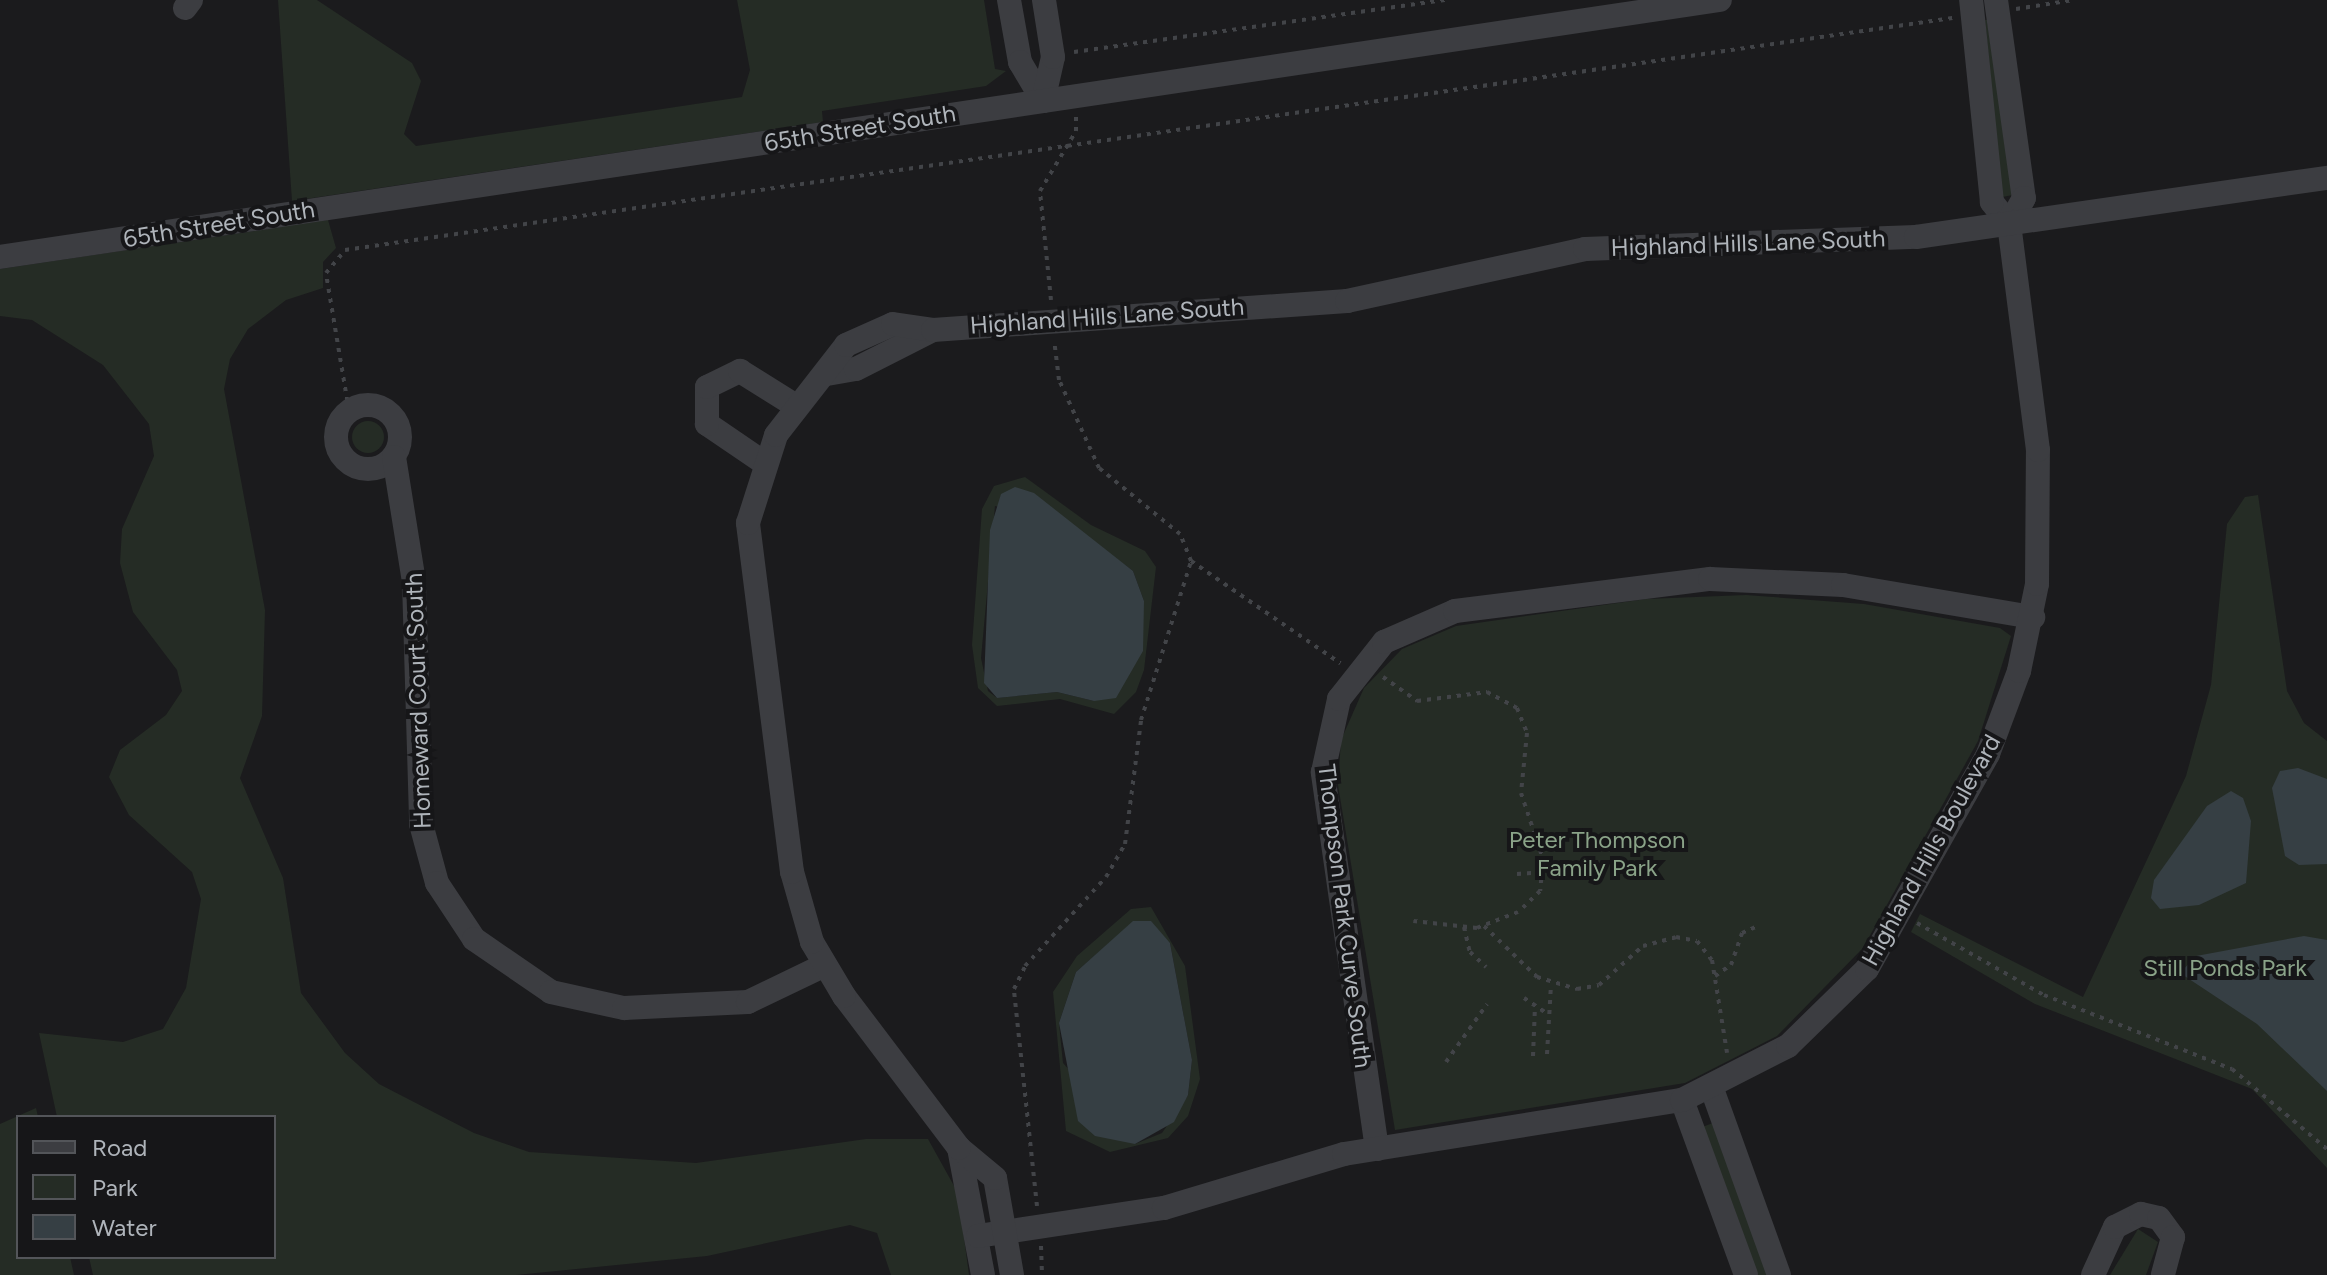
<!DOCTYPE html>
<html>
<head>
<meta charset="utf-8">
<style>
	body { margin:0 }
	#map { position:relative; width:2327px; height:1275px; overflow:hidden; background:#1b1b1d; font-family:Figtree,sans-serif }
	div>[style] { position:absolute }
	.green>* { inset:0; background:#252c25; transform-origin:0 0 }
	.round { border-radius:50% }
	.water>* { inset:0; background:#363f44 }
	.path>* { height:4px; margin-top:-2px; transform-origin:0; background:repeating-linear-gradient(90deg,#424448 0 4px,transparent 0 10px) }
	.minor>* { height:24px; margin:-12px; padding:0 12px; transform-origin:12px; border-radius:12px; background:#3c3d41 }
	.minor>.ring { margin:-12px; padding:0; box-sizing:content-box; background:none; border:24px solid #3c3d41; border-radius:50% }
	span { translate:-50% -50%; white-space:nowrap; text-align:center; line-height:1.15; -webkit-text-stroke:8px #161618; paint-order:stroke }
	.street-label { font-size:24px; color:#afb4ba }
	.park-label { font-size:24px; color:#8aa388 }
	.legend { position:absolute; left:16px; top:1115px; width:260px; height:144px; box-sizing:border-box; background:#161618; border:2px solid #535559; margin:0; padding:10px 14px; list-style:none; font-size:24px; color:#afb4ba }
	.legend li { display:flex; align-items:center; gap:16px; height:40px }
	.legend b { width:40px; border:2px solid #535559 }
</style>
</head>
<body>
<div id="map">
	<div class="green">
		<div style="clip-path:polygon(278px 0,317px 0,412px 63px,421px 81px,404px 134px,416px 146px,742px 97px,750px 70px,737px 0,984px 0,995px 69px,1006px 71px,986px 86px,822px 111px,823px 122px,292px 201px)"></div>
		<div style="clip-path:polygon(1985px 20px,1987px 20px,2013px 195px,2002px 197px)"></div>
		<div style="clip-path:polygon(328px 220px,336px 248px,323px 262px,323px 288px,286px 300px,248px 329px,230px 359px,224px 389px,265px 610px,262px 716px,240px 778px,283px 878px,301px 993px,345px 1053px,379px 1084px,474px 1133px,529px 1152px,696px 1163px,866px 1139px,928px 1139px,958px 1193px,969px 1275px,891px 1275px,877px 1233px,850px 1225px,707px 1256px,516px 1275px,93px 1275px,89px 1257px,274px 1257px,274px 1117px,57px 1117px,39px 1033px,123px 1042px,163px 1029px,186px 988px,201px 899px,192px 872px,129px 815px,109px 777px,120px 750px,166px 715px,182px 691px,177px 670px,133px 612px,120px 563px,122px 529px,154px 456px,149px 424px,103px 365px,32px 320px,0 316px,0 269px)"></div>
		<div class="round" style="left:352px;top:421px;width:32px;height:32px"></div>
		<div style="clip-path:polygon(evenodd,1025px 477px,1091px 525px,1145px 551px,1156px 567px,1144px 670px,1136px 692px,1114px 714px,1060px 699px,997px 706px,978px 688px,972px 645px,982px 509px,994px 486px,1025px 477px,995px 506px,1074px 527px,1133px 571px,1144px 601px,1094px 701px,1057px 692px,997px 698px,988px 691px,981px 658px,995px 506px)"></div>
		<div style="clip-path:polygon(2258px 495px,2287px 691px,2304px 723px,2327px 741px,2327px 1168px,2252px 1089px,2035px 1004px,1911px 932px,1920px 914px,2083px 997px,2186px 776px,2211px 685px,2227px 524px,2245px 497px)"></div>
		<div style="clip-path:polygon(1746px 595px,1864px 604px,2000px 628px,2011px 636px,1978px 741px,1863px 948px,1777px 1036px,1685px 1083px,1395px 1130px,1338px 785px,1341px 740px,1364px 688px,1402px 649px,1456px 626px,1646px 599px)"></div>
		<div style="clip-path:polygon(evenodd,1151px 907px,1185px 966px,1200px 1079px,1188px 1116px,1168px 1138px,1110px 1152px,1066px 1131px,1053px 992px,1077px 956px,1131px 909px,1151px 907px,1134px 921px,1170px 943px,1192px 1060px,1188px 1095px,1162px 1133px,1135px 1144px,1063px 1063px,1059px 1023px,1076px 972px,1134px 921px)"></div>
		<div style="clip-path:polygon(36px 1108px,38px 1117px,18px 1117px,18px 1257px,70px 1257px,74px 1275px,0 1275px,0 1124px)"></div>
		<div style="left:1713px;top:1123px;width:162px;height:10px;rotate:70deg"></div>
		<div style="clip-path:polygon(2138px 1229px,2158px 1242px,2146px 1275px,2110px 1275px)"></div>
	</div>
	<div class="water">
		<div style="clip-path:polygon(1015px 487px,1034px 493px,1133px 571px,1144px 601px,1143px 651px,1116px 698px,1094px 701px,1057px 692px,997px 698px,984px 683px,990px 530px,1001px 494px)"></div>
		<div style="clip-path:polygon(2298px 768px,2327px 779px,2327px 864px,2299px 865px,2285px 856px,2272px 788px,2280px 771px)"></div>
		<div style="clip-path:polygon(2231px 791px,2243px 798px,2251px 821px,2246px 883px,2199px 905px,2160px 909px,2151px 898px,2154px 880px,2207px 806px)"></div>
		<div style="clip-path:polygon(1133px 921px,1151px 921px,1170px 943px,1192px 1060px,1188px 1095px,1174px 1122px,1135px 1144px,1095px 1136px,1078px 1121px,1059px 1023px,1076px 972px)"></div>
		<div style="clip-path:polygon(2304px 936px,2327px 940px,2327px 1091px,2257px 1024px,2180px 973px,2196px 956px)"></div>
	</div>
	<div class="path">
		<div style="left:2016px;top:9px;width:58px;rotate:-9deg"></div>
		<div style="left:1074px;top:52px;width:376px;rotate:-8deg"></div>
		<div style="left:1051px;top:300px;width:110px;rotate:-95.8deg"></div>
		<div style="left:1040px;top:191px;width:70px;rotate:-59deg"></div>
		<div style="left:1076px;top:131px;width:15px;rotate:-90deg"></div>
		<div style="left:349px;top:411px;width:140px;rotate:-99.5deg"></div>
		<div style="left:326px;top:273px;width:30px;rotate:-50deg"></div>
		<div style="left:345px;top:250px;width:1624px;rotate:-8.21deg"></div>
		<div style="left:1191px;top:561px;width:181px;rotate:34.4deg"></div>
		<div style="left:1383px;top:677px;width:42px;rotate:35.2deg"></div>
		<div style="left:1417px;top:701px;width:71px;rotate:-7.3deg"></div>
		<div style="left:1487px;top:692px;width:34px;rotate:28deg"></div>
		<div style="left:1517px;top:708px;width:27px;rotate:68deg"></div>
		<div style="left:1527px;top:733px;width:60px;rotate:95.7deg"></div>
		<div style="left:1521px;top:793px;width:70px;rotate:71.6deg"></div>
		<div style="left:1543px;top:859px;width:32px;rotate:95deg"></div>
		<div style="left:1540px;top:891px;width:30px;rotate:136deg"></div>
		<div style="left:1518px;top:912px;width:44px;rotate:158.7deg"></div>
		<div style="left:1477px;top:928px;width:64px;rotate:-173.8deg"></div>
		<div style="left:1517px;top:874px;width:26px;rotate:-4deg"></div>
		<div style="left:1917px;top:923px;width:146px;rotate:29.6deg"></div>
		<div style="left:2044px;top:995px;width:202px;rotate:21.5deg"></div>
		<div style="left:2232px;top:1069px;width:124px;rotate:40.1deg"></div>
		<div style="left:1484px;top:926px;width:74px;rotate:43.9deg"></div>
		<div style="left:1537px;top:977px;width:42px;rotate:16.7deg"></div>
		<div style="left:1577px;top:989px;width:22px;rotate:-10deg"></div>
		<div style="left:1599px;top:985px;width:59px;rotate:-41.6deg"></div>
		<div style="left:1643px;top:946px;width:34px;rotate:-15deg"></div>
		<div style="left:1676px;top:937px;width:21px;rotate:11deg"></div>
		<div style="left:1697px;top:941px;width:24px;rotate:52deg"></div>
		<div style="left:1712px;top:960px;width:94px;rotate:80.8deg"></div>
		<div style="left:1464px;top:927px;width:26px;rotate:77deg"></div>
		<div style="left:1470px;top:952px;width:22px;rotate:43deg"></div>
		<div style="left:1715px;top:976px;width:19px;rotate:-35deg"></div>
		<div style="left:1731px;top:965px;width:34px;rotate:-71deg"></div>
		<div style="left:1742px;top:933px;width:17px;rotate:-24deg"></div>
		<div style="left:1524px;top:998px;width:25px;rotate:34deg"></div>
		<div style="left:1547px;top:1054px;width:69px;rotate:-86.7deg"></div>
		<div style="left:1533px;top:1056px;width:49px;rotate:-87.7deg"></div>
		<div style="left:1446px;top:1062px;width:71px;rotate:-54.7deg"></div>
		<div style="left:1037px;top:1206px;width:218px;rotate:-96.1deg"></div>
		<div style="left:1014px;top:989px;width:25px;rotate:-64deg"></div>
		<div style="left:1025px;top:966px;width:120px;rotate:-47.7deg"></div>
		<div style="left:1106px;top:877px;width:38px;rotate:-60deg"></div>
		<div style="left:1125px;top:844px;width:125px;rotate:-82.6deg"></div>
		<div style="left:1141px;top:720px;width:167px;rotate:-72.5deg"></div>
		<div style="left:1191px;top:561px;width:29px;rotate:-112deg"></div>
		<div style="left:1180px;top:534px;width:104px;rotate:-140.8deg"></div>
		<div style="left:1099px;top:468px;width:97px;rotate:-114.4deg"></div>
		<div style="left:1059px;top:380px;width:39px;rotate:-97deg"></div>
		<div style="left:1041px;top:1246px;width:29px;rotate:88deg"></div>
	</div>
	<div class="minor">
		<div style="left:1009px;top:0;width:63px;rotate:79.9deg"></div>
		<div style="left:1020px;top:62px;width:45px;rotate:59.5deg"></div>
		<div style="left:1996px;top:0;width:200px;rotate:82deg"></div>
		<div style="left:2024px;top:198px;width:30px;rotate:120deg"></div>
		<div style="left:185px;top:8px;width:10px;rotate:-53deg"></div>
		<div style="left:1043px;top:101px;width:45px;rotate:-77.2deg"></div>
		<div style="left:1053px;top:57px;width:58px;rotate:-99deg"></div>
		<div style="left:0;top:257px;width:1739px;rotate:-8.5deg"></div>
		<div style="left:827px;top:374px;width:29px;rotate:-10deg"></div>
		<div style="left:856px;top:369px;width:86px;rotate:-26.9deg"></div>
		<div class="ring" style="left:336px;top:405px;width:40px;height:40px"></div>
		<div style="left:394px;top:457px;width:127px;rotate:80.9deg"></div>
		<div style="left:414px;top:582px;width:242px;rotate:88.3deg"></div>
		<div style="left:421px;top:824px;width:61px;rotate:74.8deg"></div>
		<div style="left:437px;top:883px;width:67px;rotate:56.5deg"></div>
		<div style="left:474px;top:939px;width:93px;rotate:34.5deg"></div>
		<div style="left:551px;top:992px;width:75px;rotate:12.4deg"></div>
		<div style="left:624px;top:1008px;width:124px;rotate:-2.8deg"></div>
		<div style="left:748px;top:1002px;width:85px;rotate:-25.7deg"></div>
		<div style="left:763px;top:462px;width:68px;rotate:-145.8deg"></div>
		<div style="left:707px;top:424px;width:37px;rotate:-90deg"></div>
		<div style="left:707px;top:387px;width:37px;rotate:-26deg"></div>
		<div style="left:740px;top:371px;width:66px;rotate:32deg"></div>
		<div style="left:1712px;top:1089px;width:198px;rotate:70.2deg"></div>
		<div style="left:1682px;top:1100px;width:186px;rotate:69.9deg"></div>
		<div style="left:959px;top:1148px;width:129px;rotate:79.3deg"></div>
		<div style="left:1377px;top:1149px;width:381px;rotate:-98.2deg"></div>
		<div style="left:1323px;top:772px;width:75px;rotate:-77.6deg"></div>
		<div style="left:1339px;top:699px;width:73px;rotate:-51.7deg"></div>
		<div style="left:1384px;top:642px;width:77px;rotate:-23.6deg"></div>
		<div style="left:1455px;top:611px;width:257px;rotate:-7.2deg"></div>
		<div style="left:1710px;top:579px;width:133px;rotate:2.6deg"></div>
		<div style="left:1843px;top:585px;width:193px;rotate:9.6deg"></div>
		<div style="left:978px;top:1236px;width:188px;rotate:-8.6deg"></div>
		<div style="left:1164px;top:1208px;width:188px;rotate:-16.7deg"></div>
		<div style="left:1344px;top:1154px;width:342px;rotate:-9.1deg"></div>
		<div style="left:1682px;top:1100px;width:119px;rotate:-27deg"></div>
		<div style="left:1788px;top:1046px;width:110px;rotate:-44.3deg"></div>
		<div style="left:1867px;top:969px;width:247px;rotate:-60.6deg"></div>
		<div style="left:1988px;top:754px;width:89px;rotate:-69.5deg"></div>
		<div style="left:2019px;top:671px;width:89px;rotate:-78.3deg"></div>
		<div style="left:2037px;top:584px;width:134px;rotate:-89.6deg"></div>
		<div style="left:2038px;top:450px;width:228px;rotate:-97.3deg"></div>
		<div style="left:2009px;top:224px;width:28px;rotate:-128deg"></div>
		<div style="left:1992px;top:202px;width:203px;rotate:-95.9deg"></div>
		<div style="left:1012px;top:1275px;width:98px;rotate:-99.9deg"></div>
		<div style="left:995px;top:1178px;width:47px;rotate:-140.2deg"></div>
		<div style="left:959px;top:1148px;width:191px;rotate:-127.1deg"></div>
		<div style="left:844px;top:996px;width:63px;rotate:-120.7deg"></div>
		<div style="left:812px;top:942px;width:73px;rotate:-105.9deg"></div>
		<div style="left:792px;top:872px;width:352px;rotate:-97.2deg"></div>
		<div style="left:748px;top:523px;width:92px;rotate:-72.3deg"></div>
		<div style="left:776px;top:435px;width:114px;rotate:-52.1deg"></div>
		<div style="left:846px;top:345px;width:51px;rotate:-24.1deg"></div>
		<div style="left:893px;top:324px;width:40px;rotate:8.5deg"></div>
		<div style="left:933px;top:330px;width:415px;rotate:-4deg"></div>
		<div style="left:1347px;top:301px;width:244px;rotate:-12.3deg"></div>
		<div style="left:1585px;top:249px;width:331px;rotate:-2.1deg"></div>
		<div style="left:1916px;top:237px;width:415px;rotate:-8.2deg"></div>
		<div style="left:2093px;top:1275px;width:53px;rotate:-65.4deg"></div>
		<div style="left:2115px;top:1227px;width:29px;rotate:-27deg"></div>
		<div style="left:2141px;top:1214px;width:18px;rotate:13deg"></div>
		<div style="left:2159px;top:1218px;width:24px;rotate:54deg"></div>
		<div style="left:2173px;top:1237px;width:39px;rotate:105deg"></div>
	</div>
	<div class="street-label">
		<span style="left:860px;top:128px;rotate:-9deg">65th Street South</span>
		<span style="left:219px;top:224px;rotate:-9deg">65th Street South</span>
		<span style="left:1748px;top:243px;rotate:-2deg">Highland Hills Lane South</span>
		<span style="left:1107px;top:316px;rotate:-4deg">Highland Hills Lane South</span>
		<span style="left:418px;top:701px;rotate:-92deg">Homeward Court South</span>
		<span style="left:1931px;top:850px;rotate:-61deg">Highland Hills Boulevard</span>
		<span style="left:1345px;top:916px;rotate:83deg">Thompson Park Curve South</span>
	</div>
	<div class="park-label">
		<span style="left:1597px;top:854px">Peter Thompson<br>Family Park</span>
		<span style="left:2225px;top:968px">Still Ponds Park</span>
	</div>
	<ul class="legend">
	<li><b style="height:10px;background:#3c3d41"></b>Road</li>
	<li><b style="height:22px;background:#252c25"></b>Park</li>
	<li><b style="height:22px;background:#363f44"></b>Water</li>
	</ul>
</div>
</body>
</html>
